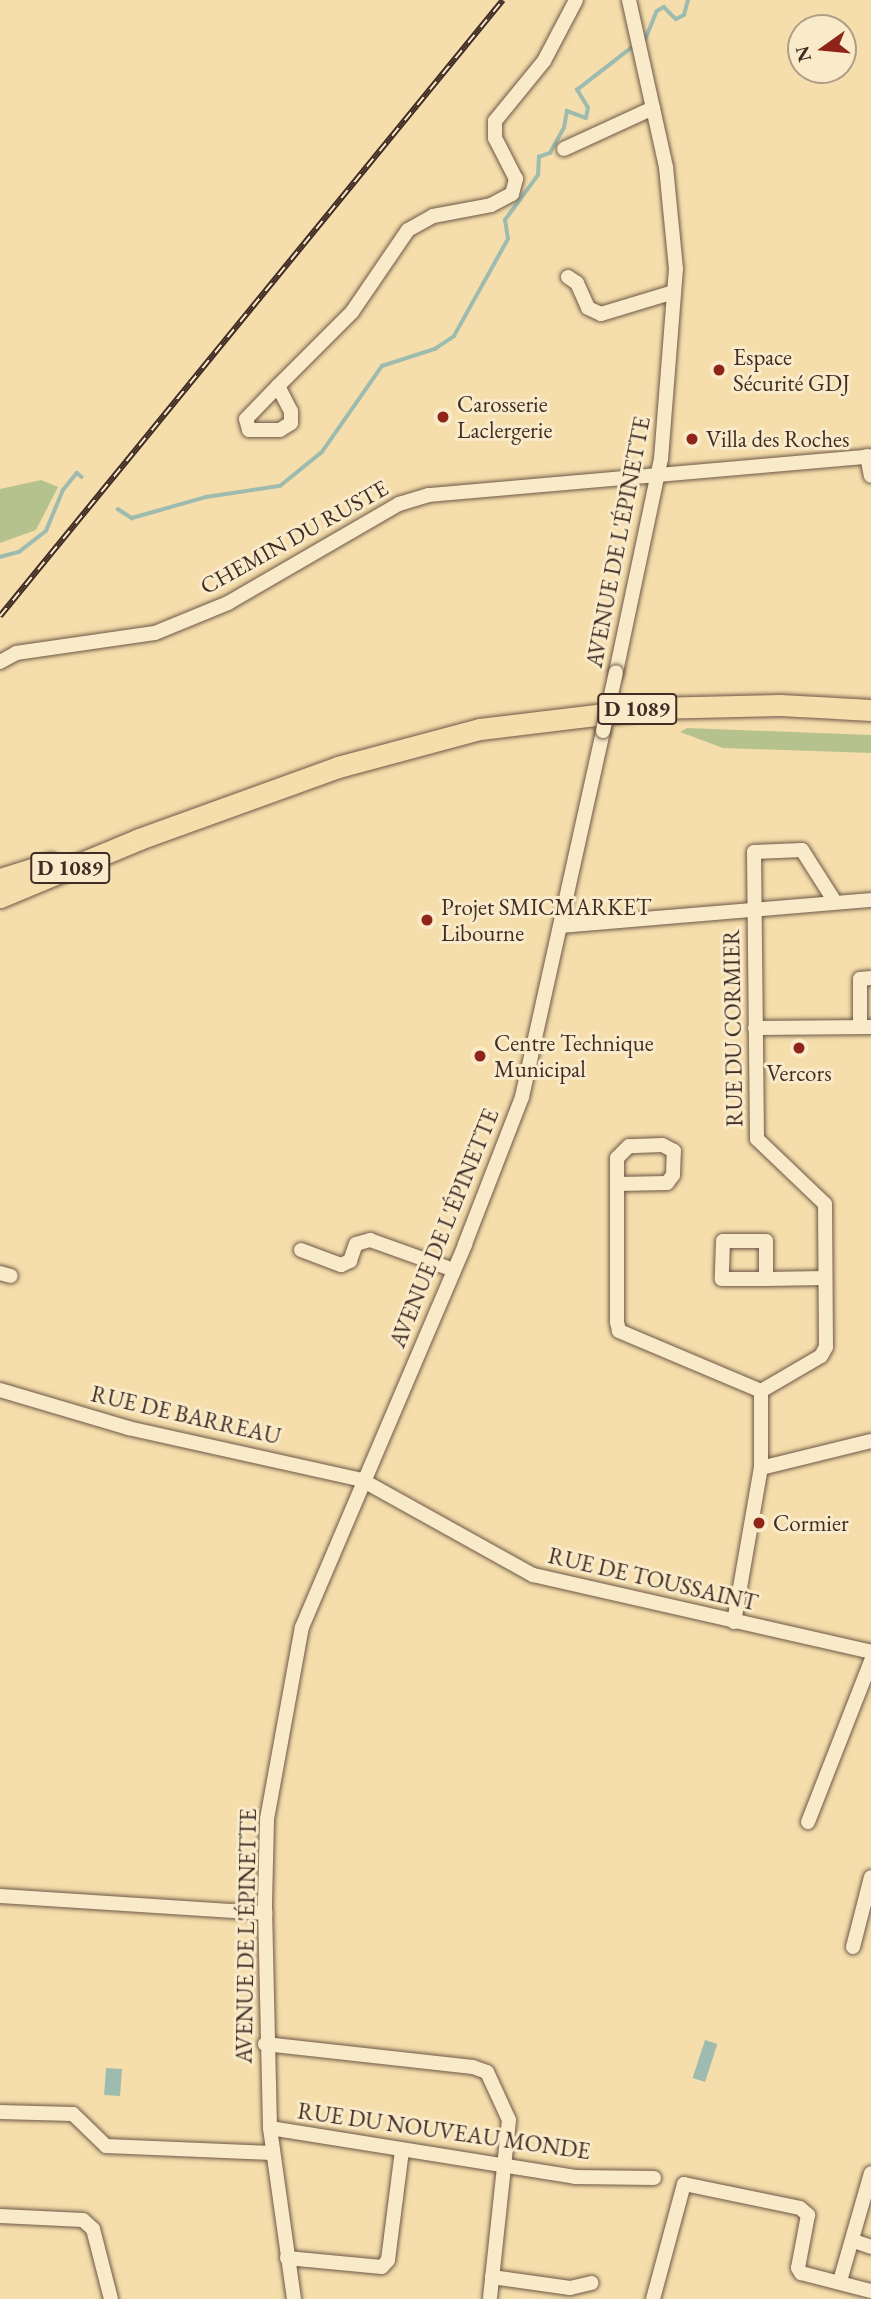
<!DOCTYPE html>
<html>
<head>
<meta charset="utf-8">
<style>
	body { margin:0 }
	#map { position:relative; width:871px; height:2299px; overflow:hidden; background:#f6deac; font-family:"EB Garamond",serif }
	div>[style] { position:absolute }
	.green>* { inset:0; background:#b6c28e }
	.water>* { inset:0; background:#9dbbae; transform-origin:0 0 }
	.stream>* { height:3.5px; margin:-1.75px; padding:0 1.75px; transform-origin:1.75px; border-radius:1.75px; background:#9dbbae }
	.roads { filter:drop-shadow(0 0 2px #6d5847) drop-shadow(0 0 2px #6d5847) }
	.minor>* { height:14px; margin:-7px; padding:0 7px; transform-origin:7px; border-radius:7px; background:#f9eac9 }
	.highway>* { height:21px; margin:-10.5px; padding:0 10.5px; transform-origin:10.5px; border-radius:10.5px; background:#f6deac }
	.rail>* { height:6px; margin-top:-3px; transform-origin:0; background:repeating-linear-gradient(90deg,#f9eac9 0 10px,#3f2c25 0 20px); box-sizing:border-box; border-block:2px solid #3f2c25 }
	.bridges { filter:drop-shadow(0 0 2px #6d5847) drop-shadow(0 0 2px #6d5847) }
	.minor-bridge>* { height:14px; margin:-7px; padding:0 7px; transform-origin:7px; border-radius:7px; background:#f9eac9 }
	.dots>* { width:19px; height:19px; translate:-50% -50%; box-sizing:border-box; border:4px solid #f9eac9; border-radius:50% }
	span { translate:-50% -50%; white-space:nowrap; text-align:center; line-height:1.15; -webkit-text-stroke:6px #f9eac9; paint-order:stroke }
	.shield-label span { padding:2px 5px; background:#f9eac9; border:2px solid; border-radius:5px; -webkit-text-stroke-width:0 }
	.shield-label { font-size:21px; color:#3f2c25; font-weight:700 }
	.poi-label { font-size:23px; color:#3f2c25 }
	.left { translate:0 -50%; text-align:left }
	.street-label { font-size:23px; color:#3f2c25 }
	.north { position:absolute; left:787px; top:14px; width:70px; height:70px; box-sizing:border-box; background:#f9eac9; border:2px solid #af9e87; border-radius:50%; rotate:255deg; font-size:19px; font-weight:700; line-height:28px; text-align:center; color:#3f2c25 }
	.north::after { content:''; display:block; margin:auto; width:24px; height:32px; background:#8f2418; clip-path:polygon(50% 0,100% 100%,50% 72%,0 100%) }
</style>
</head>
<body>
<div id="map">
	<div class="green">
		<div style="clip-path:polygon(41px 480px,58px 487px,36px 530px,0 543px,0 489px)"></div>
		<div style="clip-path:polygon(687px 728px,871px 735px,871px 753px,723px 748px,680px 732px)"></div>
	</div>
	<div class="water">
		<div style="left:705px;top:2040px;width:13px;height:40px;rotate:18deg"></div>
		<div style="left:106px;top:2068px;width:16px;height:27px;rotate:4deg"></div>
	</div>
	<div class="stream">
		<div style="left:645px;top:40px;width:31px;rotate:-68deg"></div>
		<div style="left:657px;top:11px;width:8px;rotate:-30deg"></div>
		<div style="left:664px;top:7px;width:17px;rotate:45deg"></div>
		<div style="left:676px;top:19px;width:9px;rotate:-27deg"></div>
		<div style="left:684px;top:15px;width:16px;rotate:-75deg"></div>
		<div style="left:118px;top:509px;width:17px;rotate:33deg"></div>
		<div style="left:132px;top:518px;width:77px;rotate:-15.8deg"></div>
		<div style="left:206px;top:497px;width:75px;rotate:-8.5deg"></div>
		<div style="left:280px;top:486px;width:54px;rotate:-39deg"></div>
		<div style="left:322px;top:452px;width:105px;rotate:-55.1deg"></div>
		<div style="left:382px;top:366px;width:56px;rotate:-17.8deg"></div>
		<div style="left:435px;top:349px;width:23px;rotate:-34deg"></div>
		<div style="left:454px;top:336px;width:111px;rotate:-60.9deg"></div>
		<div style="left:508px;top:239px;width:19px;rotate:-99deg"></div>
		<div style="left:505px;top:220px;width:56px;rotate:-53.7deg"></div>
		<div style="left:538px;top:175px;width:18px;rotate:-87deg"></div>
		<div style="left:539px;top:157px;width:12px;rotate:-20deg"></div>
		<div style="left:550px;top:153px;width:29px;rotate:-61deg"></div>
		<div style="left:564px;top:128px;width:17px;rotate:-80deg"></div>
		<div style="left:567px;top:111px;width:20px;rotate:20deg"></div>
		<div style="left:586px;top:118px;width:10px;rotate:-79deg"></div>
		<div style="left:588px;top:108px;width:21px;rotate:-121deg"></div>
		<div style="left:577px;top:90px;width:68px;rotate:-37.9deg"></div>
		<div style="left:0;top:557px;width:20px;rotate:-15deg"></div>
		<div style="left:19px;top:552px;width:34px;rotate:-38deg"></div>
		<div style="left:46px;top:531px;width:44px;rotate:-67.5deg"></div>
		<div style="left:63px;top:490px;width:22px;rotate:-51deg"></div>
		<div style="left:77px;top:473px;width:6px;rotate:39deg"></div>
	</div>
	<div class="roads">
		<div class="minor">
			<div style="left:564px;top:149px;width:98px;rotate:-24.7deg"></div>
			<div style="left:568px;top:277px;width:11px;rotate:34deg"></div>
			<div style="left:577px;top:283px;width:27px;rotate:66deg"></div>
			<div style="left:588px;top:308px;width:14px;rotate:25deg"></div>
			<div style="left:601px;top:314px;width:76px;rotate:-16.8deg"></div>
			<div style="left:278px;top:386px;width:28px;rotate:63deg"></div>
			<div style="left:291px;top:411px;width:12px;rotate:90deg"></div>
			<div style="left:291px;top:423px;width:13px;rotate:148deg"></div>
			<div style="left:280px;top:430px;width:31px;rotate:180deg"></div>
			<div style="left:249px;top:430px;width:11px;rotate:-105deg"></div>
			<div style="left:246px;top:419px;width:46px;rotate:-45.9deg"></div>
			<div style="left:278px;top:386px;width:105px;rotate:-45deg"></div>
			<div style="left:352px;top:312px;width:99px;rotate:-55.7deg"></div>
			<div style="left:408px;top:230px;width:29px;rotate:-29deg"></div>
			<div style="left:433px;top:216px;width:59px;rotate:-10.7deg"></div>
			<div style="left:491px;top:205px;width:24px;rotate:-28deg"></div>
			<div style="left:512px;top:194px;width:16px;rotate:-75deg"></div>
			<div style="left:516px;top:179px;width:46px;rotate:-117.1deg"></div>
			<div style="left:495px;top:138px;width:17px;rotate:-90deg"></div>
			<div style="left:495px;top:121px;width:77px;rotate:-50.8deg"></div>
			<div style="left:544px;top:61px;width:69px;rotate:-62.3deg"></div>
			<div style="left:867px;top:456px;width:20px;rotate:79deg"></div>
			<div style="left:0;top:662px;width:18px;rotate:-29deg"></div>
			<div style="left:16px;top:653px;width:140px;rotate:-8.2deg"></div>
			<div style="left:155px;top:633px;width:79px;rotate:-22.3deg"></div>
			<div style="left:228px;top:603px;width:198px;rotate:-30.1deg"></div>
			<div style="left:399px;top:504px;width:31px;rotate:-17deg"></div>
			<div style="left:429px;top:495px;width:444px;rotate:-5deg"></div>
			<div style="left:616px;top:672px;width:218px;rotate:-78.1deg"></div>
			<div style="left:661px;top:459px;width:191px;rotate:-85.5deg"></div>
			<div style="left:676px;top:269px;width:102px;rotate:-95.6deg"></div>
			<div style="left:666px;top:167px;width:171px;rotate:-102.5deg"></div>
			<div style="left:561px;top:926px;width:311px;rotate:-4.8deg"></div>
			<div style="left:860px;top:1027px;width:48px;rotate:-90deg"></div>
			<div style="left:860px;top:979px;width:11px;rotate:-5deg"></div>
			<div style="left:755px;top:1028px;width:116px;rotate:-0.5deg"></div>
			<div style="left:617px;top:1184px;width:50px;rotate:-1.1deg"></div>
			<div style="left:667px;top:1183px;width:10px;rotate:-53deg"></div>
			<div style="left:673px;top:1175px;width:24px;rotate:-88deg"></div>
			<div style="left:674px;top:1151px;width:13px;rotate:-153deg"></div>
			<div style="left:662px;top:1145px;width:33px;rotate:178deg"></div>
			<div style="left:629px;top:1146px;width:17px;rotate:135deg"></div>
			<div style="left:617px;top:1158px;width:164px;rotate:90deg"></div>
			<div style="left:617px;top:1322px;width:9px;rotate:77deg"></div>
			<div style="left:619px;top:1331px;width:154px;rotate:22.9deg"></div>
			<div style="left:301px;top:1250px;width:43px;rotate:20.6deg"></div>
			<div style="left:341px;top:1265px;width:10px;rotate:-24deg"></div>
			<div style="left:350px;top:1261px;width:18px;rotate:-71deg"></div>
			<div style="left:356px;top:1244px;width:15px;rotate:-16deg"></div>
			<div style="left:370px;top:1240px;width:89px;rotate:19.7deg"></div>
			<div style="left:0;top:1273px;width:11px;rotate:15deg"></div>
			<div style="left:766px;top:1279px;width:38px;rotate:-90deg"></div>
			<div style="left:766px;top:1241px;width:43px;rotate:180deg"></div>
			<div style="left:723px;top:1241px;width:38px;rotate:92deg"></div>
			<div style="left:722px;top:1279px;width:44px"></div>
			<div style="left:766px;top:1279px;width:59px;rotate:-1deg"></div>
			<div style="left:0;top:1390px;width:134px;rotate:16.5deg"></div>
			<div style="left:128px;top:1428px;width:240px;rotate:12.5deg"></div>
			<div style="left:362px;top:1480px;width:196px;rotate:29.1deg"></div>
			<div style="left:533px;top:1575px;width:347px;rotate:12.8deg"></div>
			<div style="left:761px;top:1468px;width:113px;rotate:-13.8deg"></div>
			<div style="left:734px;top:1622px;width:156px;rotate:-80.1deg"></div>
			<div style="left:761px;top:1468px;width:77px;rotate:-90deg"></div>
			<div style="left:761px;top:1391px;width:69px;rotate:-30.3deg"></div>
			<div style="left:821px;top:1356px;width:10px;rotate:-61deg"></div>
			<div style="left:826px;top:1347px;width:143px;rotate:-90.4deg"></div>
			<div style="left:825px;top:1204px;width:94px;rotate:-136.3deg"></div>
			<div style="left:757px;top:1139px;width:287px;rotate:-90.6deg"></div>
			<div style="left:754px;top:852px;width:48px;rotate:-2.4deg"></div>
			<div style="left:802px;top:850px;width:62px;rotate:57.6deg"></div>
			<div style="left:808px;top:1822px;width:173px;rotate:-68.6deg"></div>
			<div style="left:0;top:1896px;width:266px;rotate:3.7deg"></div>
			<div style="left:853px;top:1947px;width:72px;rotate:-75.6deg"></div>
			<div style="left:265px;top:2044px;width:209px;rotate:6.3deg"></div>
			<div style="left:473px;top:2067px;width:15px;rotate:20deg"></div>
			<div style="left:487px;top:2072px;width:53px;rotate:65.4deg"></div>
			<div style="left:509px;top:2120px;width:178px;rotate:96.1deg"></div>
			<div style="left:0;top:2112px;width:73px;rotate:1.6deg"></div>
			<div style="left:73px;top:2114px;width:46px;rotate:44.1deg"></div>
			<div style="left:106px;top:2146px;width:166px;rotate:2.4deg"></div>
			<div style="left:270px;top:2128px;width:309px;rotate:9.1deg"></div>
			<div style="left:575px;top:2177px;width:79px;rotate:0.7deg"></div>
			<div style="left:0;top:2216px;width:83px;rotate:2.8deg"></div>
			<div style="left:83px;top:2220px;width:13px;rotate:42deg"></div>
			<div style="left:93px;top:2229px;width:72px;rotate:75.6deg"></div>
			<div style="left:854px;top:2241px;width:18px;rotate:19deg"></div>
			<div style="left:287px;top:2258px;width:95px;rotate:5.4deg"></div>
			<div style="left:382px;top:2267px;width:9px;rotate:-49deg"></div>
			<div style="left:388px;top:2260px;width:111px;rotate:-82.7deg"></div>
			<div style="left:492px;top:2277px;width:79px;rotate:8deg"></div>
			<div style="left:570px;top:2288px;width:22px;rotate:-13deg"></div>
			<div style="left:840px;top:2281px;width:112px;rotate:-74deg"></div>
			<div style="left:294px;top:2299px;width:173px;rotate:-98deg"></div>
			<div style="left:270px;top:2128px;width:226px;rotate:-91.3deg"></div>
			<div style="left:265px;top:1902px;width:83px;rotate:-88.6deg"></div>
			<div style="left:267px;top:1819px;width:195px;rotate:-79.7deg"></div>
			<div style="left:302px;top:1627px;width:416px;rotate:-66.9deg"></div>
			<div style="left:465px;top:1244px;width:158px;rotate:-68.8deg"></div>
			<div style="left:522px;top:1097px;width:375px;rotate:-77.5deg"></div>
			<div style="left:653px;top:2299px;width:119px;rotate:-74.9deg"></div>
			<div style="left:684px;top:2184px;width:118px;rotate:11.7deg"></div>
			<div style="left:800px;top:2208px;width:11px;rotate:41deg"></div>
			<div style="left:808px;top:2215px;width:54px;rotate:100.7deg"></div>
			<div style="left:798px;top:2268px;width:6px;rotate:59deg"></div>
			<div style="left:801px;top:2273px;width:72px;rotate:14.4deg"></div>
		</div>
		<div class="highway">
			<div style="left:0;top:879px;width:53px;rotate:-17.4deg"></div>
			<div style="left:0;top:897px;width:151px;rotate:-22.6deg"></div>
			<div style="left:139px;top:839px;width:212px;rotate:-19.9deg"></div>
			<div style="left:338px;top:767px;width:147px;rotate:-15deg"></div>
			<div style="left:480px;top:729px;width:174px;rotate:-6.9deg"></div>
			<div style="left:653px;top:708px;width:127px;rotate:-1.4deg"></div>
			<div style="left:780px;top:705px;width:91px;rotate:3.1deg"></div>
		</div>
	</div>
	<div class="rail">
		<div style="left:0;top:616px;width:795px;rotate:-50.77deg"></div>
	</div>
	<div class="bridges">
		<div class="minor-bridge">
			<div style="left:603px;top:731px;width:60px;rotate:-77.6deg"></div>
		</div>
	</div>
	<div class="dots">
		<div style="left:719px;top:370px;background:#8f2418"></div>
		<div style="left:443px;top:417px;background:#8f2418"></div>
		<div style="left:692px;top:439px;background:#8f2418"></div>
		<div style="left:427px;top:920px;background:#8f2418"></div>
		<div style="left:799px;top:1048px;background:#8f2418"></div>
		<div style="left:480px;top:1056px;background:#8f2418"></div>
		<div style="left:759px;top:1523px;background:#8f2418"></div>
	</div>
	<div class="shield-label">
		<span style="left:637px;top:709px">D 1089</span>
		<span style="left:70px;top:868px">D 1089</span>
	</div>
	<div class="poi-label">
		<span class="left" style="left:733px;top:370px">Espace<br>Sécurité GDJ</span>
		<span class="left" style="left:457px;top:417px">Carosserie<br>Laclergerie</span>
		<span class="left" style="left:706px;top:439px">Villa des Roches</span>
		<span class="left" style="left:441px;top:920px">Projet SMICMARKET<br>Libourne</span>
		<span class="left" style="left:494px;top:1056px">Centre Technique<br>Municipal</span>
		<span style="left:799px;top:1073px">Vercors</span>
		<span class="left" style="left:773px;top:1523px">Cormier</span>
	</div>
	<div class="street-label">
		<span style="left:294px;top:537px;rotate:-29deg">CHEMIN DU RUSTE</span>
		<span style="left:618px;top:542px;rotate:-79deg">AVENUE DE L'ÉPINETTE</span>
		<span style="left:733px;top:1028px;rotate:-91deg">RUE DU CORMIER</span>
		<span style="left:444px;top:1228px;rotate:-68deg">AVENUE DE L'ÉPINETTE</span>
		<span style="left:186px;top:1415px;rotate:13deg">RUE DE BARREAU</span>
		<span style="left:653px;top:1579px;rotate:13deg">RUE DE TOUSSAINT</span>
		<span style="left:246px;top:1936px;rotate:-89deg">AVENUE DE L'ÉPINETTE</span>
		<span style="left:444px;top:2131px;rotate:8deg">RUE DU NOUVEAU MONDE</span>
	</div>
	<div class="north">N</div>
</div>
</body>
</html>
